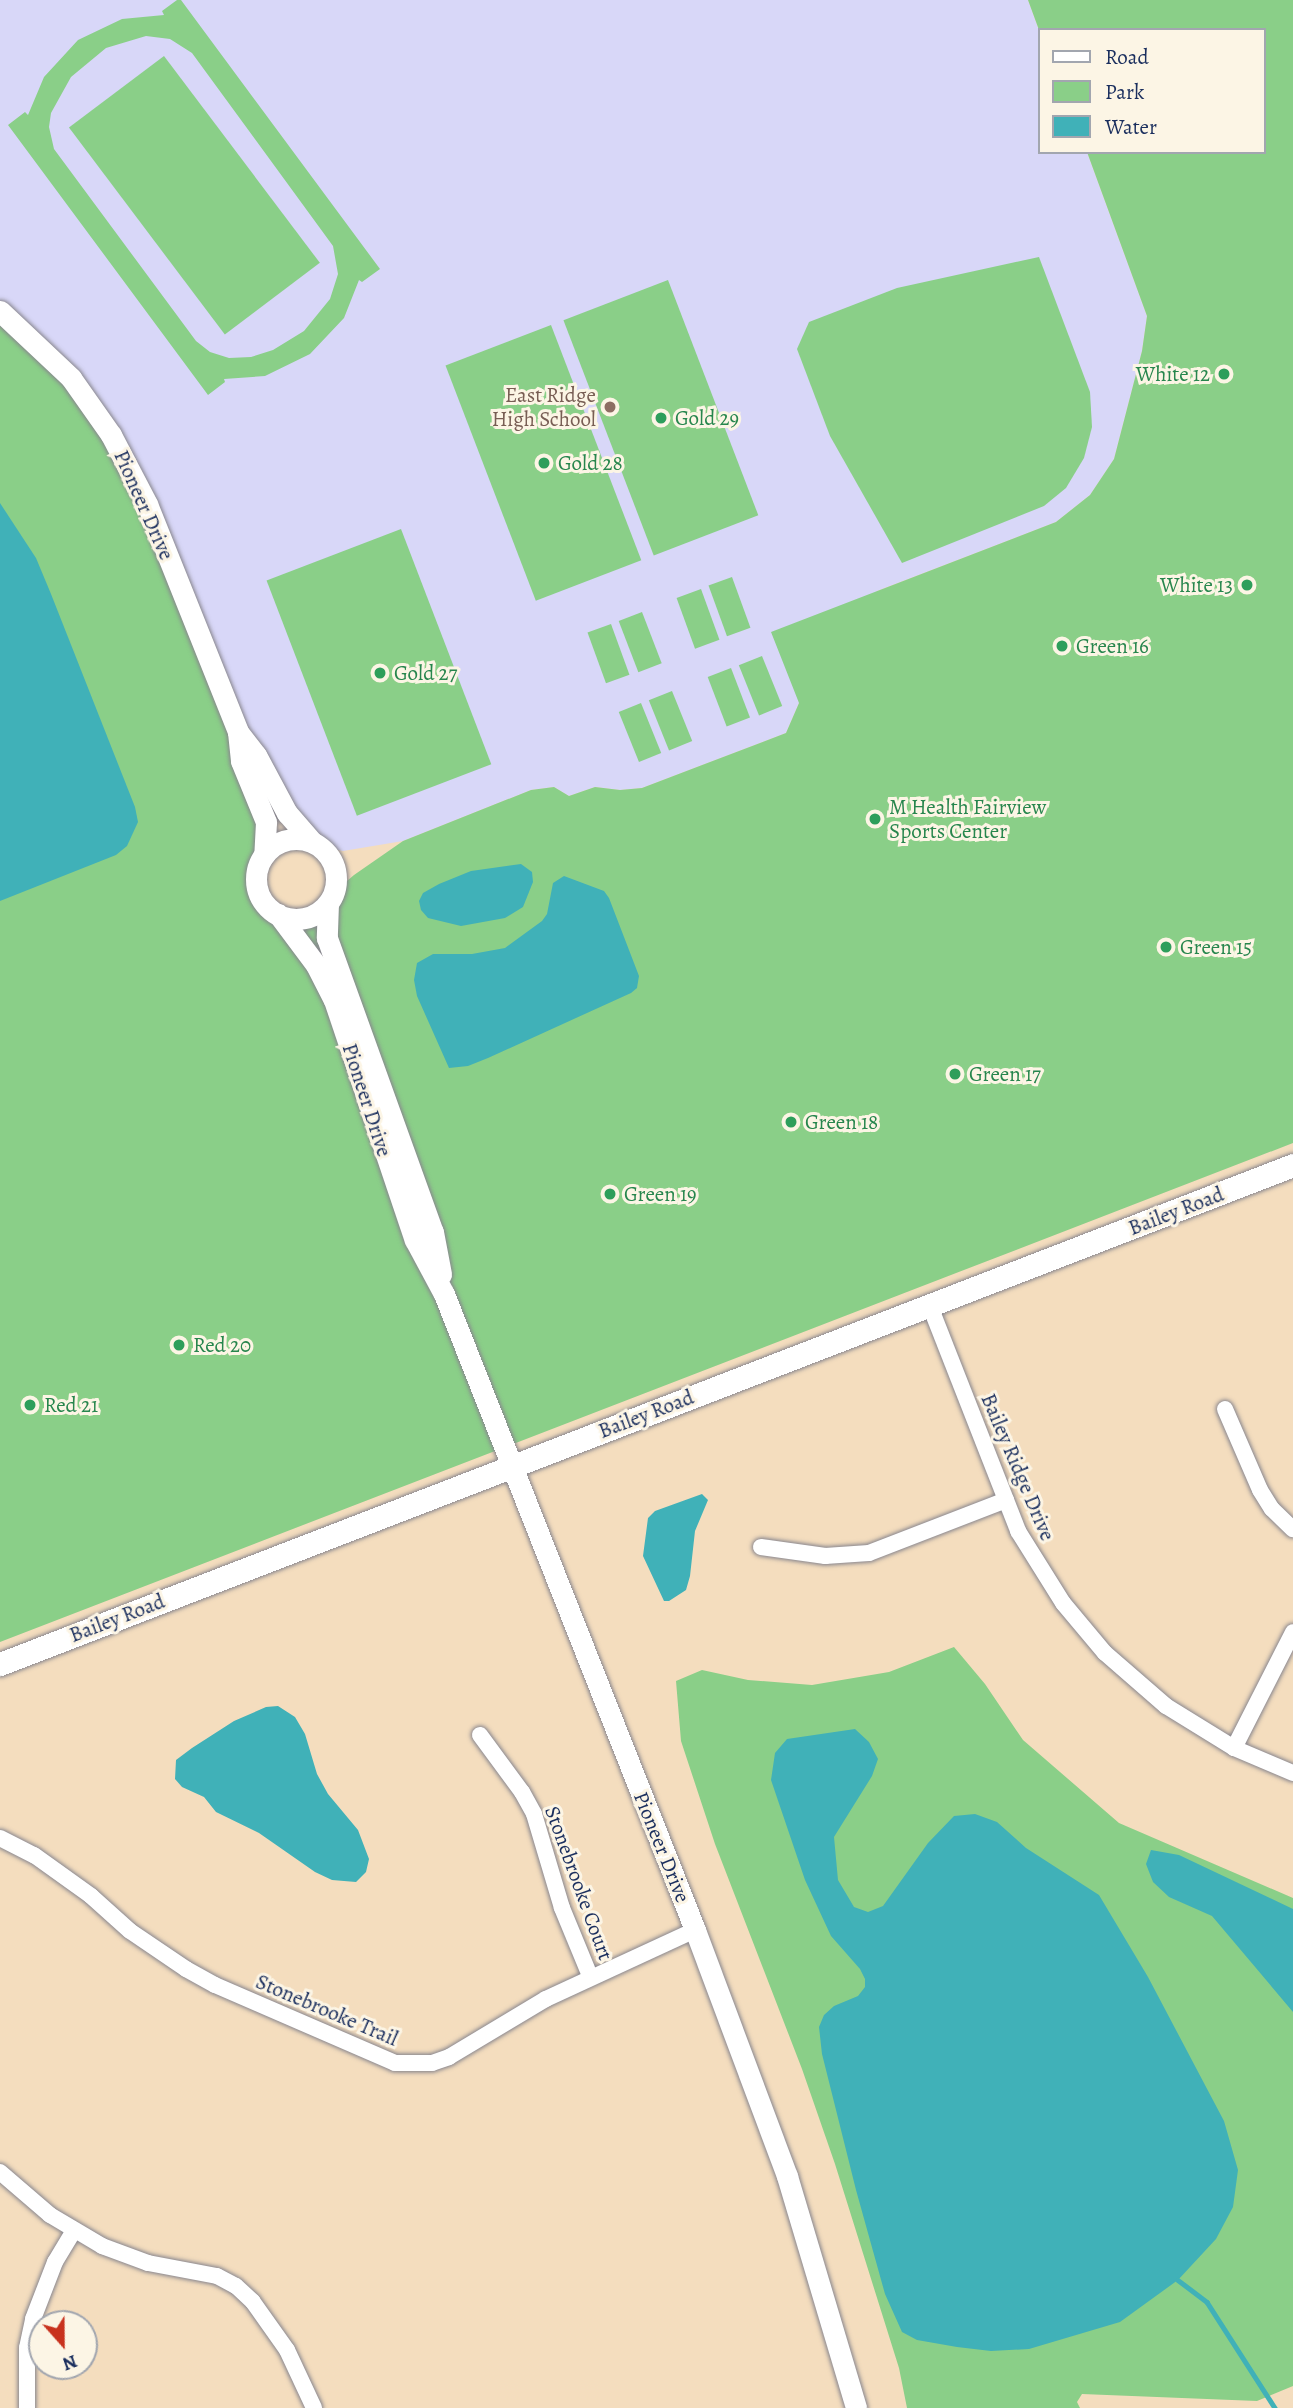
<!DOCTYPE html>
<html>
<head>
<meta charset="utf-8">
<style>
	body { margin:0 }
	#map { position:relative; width:1293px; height:2408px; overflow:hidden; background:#f4ddbe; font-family:Alegreya,serif }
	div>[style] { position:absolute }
	.built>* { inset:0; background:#d8d7f8 }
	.green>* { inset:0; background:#8acf88; transform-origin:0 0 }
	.water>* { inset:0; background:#40b1b8 }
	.stream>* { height:4.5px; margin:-2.25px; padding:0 2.25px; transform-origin:2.25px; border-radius:2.25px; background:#40b1b8 }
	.roads { filter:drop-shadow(0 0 2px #88868e) drop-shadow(0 0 2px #88868e) }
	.minor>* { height:16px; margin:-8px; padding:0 8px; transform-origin:8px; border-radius:8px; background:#fff }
	.tertiary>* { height:21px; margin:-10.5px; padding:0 10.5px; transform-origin:10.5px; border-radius:10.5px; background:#fff }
	.tertiary>.ring { margin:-10.5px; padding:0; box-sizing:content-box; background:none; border:21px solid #fff; border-radius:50% }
	.secondary>* { height:23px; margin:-11.5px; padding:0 11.5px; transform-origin:11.5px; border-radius:11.5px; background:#fff }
	.dots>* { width:19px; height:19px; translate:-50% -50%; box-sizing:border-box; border:4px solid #fcf5e5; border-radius:50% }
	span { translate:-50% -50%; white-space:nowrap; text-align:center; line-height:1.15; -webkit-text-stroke:6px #fcf5e5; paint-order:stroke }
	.leisure-label { font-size:21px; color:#27864d }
	.right { translate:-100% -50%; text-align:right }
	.left { translate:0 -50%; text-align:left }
	.education-label { font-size:21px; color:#785e54 }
	.street-label { font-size:21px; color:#1b2f5e }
	.legend { position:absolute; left:1038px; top:28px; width:228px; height:126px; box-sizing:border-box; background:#fcf5e5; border:2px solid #a2a6af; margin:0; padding:9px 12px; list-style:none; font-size:21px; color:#1b2f5e }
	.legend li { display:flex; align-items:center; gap:14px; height:35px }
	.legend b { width:35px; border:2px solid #a2a6af }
	.north { position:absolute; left:28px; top:2310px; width:70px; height:70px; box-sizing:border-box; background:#fcf5e5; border:2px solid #a2a6af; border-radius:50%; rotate:159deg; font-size:19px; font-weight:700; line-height:28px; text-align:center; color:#1b2f5e }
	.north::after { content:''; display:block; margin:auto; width:24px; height:32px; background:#c8321e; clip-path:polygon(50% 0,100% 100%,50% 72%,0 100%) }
</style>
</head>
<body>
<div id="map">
	<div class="built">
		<div style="clip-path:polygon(0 0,1028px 0,1039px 30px,1039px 152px,1087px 152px,1147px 316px,1142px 351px,1114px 459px,1090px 495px,1056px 522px,877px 591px,799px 703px,786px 733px,642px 788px,620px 790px,595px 787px,569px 796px,554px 787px,531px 790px,403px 841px,343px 851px,319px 846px,312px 842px,0 311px)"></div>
	</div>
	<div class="green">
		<div style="clip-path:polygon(evenodd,177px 0,181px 0,380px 269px,362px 282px,359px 280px,344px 318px,310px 354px,265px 376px,224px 379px,225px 382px,208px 395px,8px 125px,25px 112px,28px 115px,44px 77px,78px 40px,122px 19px,164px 15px,162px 11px,177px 0,146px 36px,170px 39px,192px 53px,333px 246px,338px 274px,330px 299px,304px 331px,273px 350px,251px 357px,229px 358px,210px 352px,196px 341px,54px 149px,49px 127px,51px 113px,71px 77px,106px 48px,146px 36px)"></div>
		<div style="clip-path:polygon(1028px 0,1293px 0,1293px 1143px,0 1642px,0 311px,111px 435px,252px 789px,261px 860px,257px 872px,259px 893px,274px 911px,290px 918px,309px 916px,322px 909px,333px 893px,354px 875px,403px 841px,531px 790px,554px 787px,569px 796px,595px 787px,620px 790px,642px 788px,786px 733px,799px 703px,771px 632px,1056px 522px,1090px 495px,1114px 459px,1142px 351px,1147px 316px,1087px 152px,1263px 152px,1263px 30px,1039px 30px)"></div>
		<div style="left:164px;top:56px;width:259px;height:119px;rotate:53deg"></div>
		<div style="clip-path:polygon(1039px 257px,1090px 392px,1092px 427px,1084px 458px,1066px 488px,1044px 506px,902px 563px,830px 436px,797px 349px,809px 322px,897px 288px)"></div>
		<div style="left:668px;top:280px;width:252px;height:112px;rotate:69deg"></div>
		<div style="left:551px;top:325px;width:252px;height:113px;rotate:69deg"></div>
		<div style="left:401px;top:529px;width:252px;height:144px;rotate:69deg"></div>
		<div style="left:732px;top:577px;width:54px;height:25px;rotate:70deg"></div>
		<div style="left:701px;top:589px;width:54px;height:26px;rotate:70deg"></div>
		<div style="left:642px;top:612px;width:55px;height:25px;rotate:69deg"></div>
		<div style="left:611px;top:624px;width:54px;height:25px;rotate:70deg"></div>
		<div style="left:762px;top:656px;width:54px;height:25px;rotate:68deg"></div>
		<div style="left:731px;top:668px;width:53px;height:25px;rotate:69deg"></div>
		<div style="left:672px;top:691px;width:54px;height:25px;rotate:68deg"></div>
		<div style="left:641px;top:703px;width:54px;height:24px;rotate:68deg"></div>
		<div style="clip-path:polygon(954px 1647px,985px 1684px,1023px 1740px,1119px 1823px,1293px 1898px,1293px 2386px,1257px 2401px,1082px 2394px,1077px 2402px,1080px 2408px,907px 2408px,899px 2368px,835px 2164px,802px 2069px,715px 1844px,681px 1741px,676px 1681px,702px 1670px,748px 1680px,812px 1685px,889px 1672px)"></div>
	</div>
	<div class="water">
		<div style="clip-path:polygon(0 503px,36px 558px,51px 594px,135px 807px,138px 822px,127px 846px,116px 855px,0 901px)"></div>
		<div style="clip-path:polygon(521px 864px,532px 872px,533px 882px,523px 907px,505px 918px,461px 926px,428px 918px,421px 910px,419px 901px,423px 893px,439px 884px,471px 871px)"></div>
		<div style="clip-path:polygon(564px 876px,604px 891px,609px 898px,639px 976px,637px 988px,631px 993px,488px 1058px,468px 1066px,449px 1068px,417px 996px,414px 980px,417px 963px,433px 954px,472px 954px,505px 948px,542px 921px,547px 914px,553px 883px)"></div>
		<div style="clip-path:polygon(702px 1494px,708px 1500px,695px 1531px,690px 1576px,686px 1590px,669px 1601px,664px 1601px,643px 1556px,648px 1518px,655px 1511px)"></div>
		<div style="clip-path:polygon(278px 1706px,295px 1717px,305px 1734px,317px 1774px,328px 1794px,358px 1830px,369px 1859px,366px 1872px,356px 1882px,332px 1880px,315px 1872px,259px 1833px,216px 1812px,204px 1797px,182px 1787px,175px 1779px,176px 1760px,192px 1748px,234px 1721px,266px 1707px)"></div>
		<div style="clip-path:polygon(855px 1729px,869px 1742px,878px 1759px,872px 1776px,834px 1837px,838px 1880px,854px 1907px,868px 1912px,883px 1906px,928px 1843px,954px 1816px,975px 1814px,997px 1822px,1026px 1848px,1099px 1895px,1148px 1977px,1224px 2121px,1238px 2170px,1233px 2207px,1216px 2239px,1178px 2280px,1120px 2322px,1029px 2349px,991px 2351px,957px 2347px,917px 2340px,902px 2332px,885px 2294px,856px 2190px,822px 2054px,819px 2027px,824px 2015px,834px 2006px,858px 1996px,865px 1987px,865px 1979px,860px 1969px,831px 1936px,805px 1880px,771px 1780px,775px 1753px,787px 1739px)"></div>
		<div style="clip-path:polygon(1151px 1850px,1179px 1855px,1293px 1909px,1293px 2012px,1212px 1916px,1169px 1897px,1153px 1882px,1146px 1864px)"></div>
	</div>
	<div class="stream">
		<div style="left:1178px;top:2280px;width:36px;rotate:37deg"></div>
		<div style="left:1207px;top:2302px;width:126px;rotate:57.3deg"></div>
	</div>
	<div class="roads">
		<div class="minor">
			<div style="left:930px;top:1306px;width:242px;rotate:68.6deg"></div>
			<div style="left:1018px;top:1531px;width:85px;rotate:58deg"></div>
			<div style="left:1063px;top:1603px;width:65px;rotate:50deg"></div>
			<div style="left:1105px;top:1653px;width:81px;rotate:41deg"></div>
			<div style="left:1166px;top:1706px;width:80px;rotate:31.7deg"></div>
			<div style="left:1234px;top:1748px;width:64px;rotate:23deg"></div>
			<div style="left:1225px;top:1409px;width:88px;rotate:66.6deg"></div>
			<div style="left:1260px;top:1490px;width:22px;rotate:58deg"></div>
			<div style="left:1272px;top:1509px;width:29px;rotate:44deg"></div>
			<div style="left:761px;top:1547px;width:65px;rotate:8deg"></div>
			<div style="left:825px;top:1556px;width:44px;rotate:-3.9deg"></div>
			<div style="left:869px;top:1553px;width:147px;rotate:-21.1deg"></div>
			<div style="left:480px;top:1735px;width:71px;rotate:53.6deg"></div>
			<div style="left:522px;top:1792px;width:25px;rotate:61deg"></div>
			<div style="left:534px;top:1814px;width:98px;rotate:73.4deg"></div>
			<div style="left:562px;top:1908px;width:74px;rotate:67.6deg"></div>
			<div style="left:1234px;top:1748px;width:130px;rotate:-63deg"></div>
			<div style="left:0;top:1838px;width:38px;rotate:27deg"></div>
			<div style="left:34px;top:1855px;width:70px;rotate:35.7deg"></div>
			<div style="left:91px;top:1896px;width:52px;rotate:41.9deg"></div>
			<div style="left:130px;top:1931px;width:68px;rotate:34.2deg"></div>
			<div style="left:186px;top:1969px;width:33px;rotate:29deg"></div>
			<div style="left:215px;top:1985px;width:196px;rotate:23.4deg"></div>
			<div style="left:395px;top:2063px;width:37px"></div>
			<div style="left:432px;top:2063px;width:18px;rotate:-19deg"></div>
			<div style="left:449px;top:2057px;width:113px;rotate:-30.9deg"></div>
			<div style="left:546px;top:1999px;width:164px;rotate:-24.8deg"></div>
			<div style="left:0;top:2172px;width:66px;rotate:40.7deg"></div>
			<div style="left:50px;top:2215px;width:61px;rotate:30.8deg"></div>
			<div style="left:102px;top:2246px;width:49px;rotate:20.3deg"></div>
			<div style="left:148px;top:2263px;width:70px;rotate:10.7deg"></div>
			<div style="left:217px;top:2276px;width:21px;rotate:28deg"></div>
			<div style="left:236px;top:2286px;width:23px;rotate:43deg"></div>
			<div style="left:253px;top:2302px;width:59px;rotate:54.7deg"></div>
			<div style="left:287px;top:2350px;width:64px;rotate:65deg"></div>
			<div style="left:27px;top:2408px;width:60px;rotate:-90deg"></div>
			<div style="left:27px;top:2348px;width:30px;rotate:-78deg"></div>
			<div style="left:33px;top:2319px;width:61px;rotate:-68.9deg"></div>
			<div style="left:55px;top:2262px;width:37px;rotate:-59deg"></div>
		</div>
		<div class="tertiary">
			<div style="left:0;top:311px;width:98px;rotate:43.3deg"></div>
			<div style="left:71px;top:378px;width:70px;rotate:54.9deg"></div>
			<div style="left:111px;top:435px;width:78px;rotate:62.4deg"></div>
			<div style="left:147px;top:504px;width:245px;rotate:68.2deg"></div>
			<div style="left:238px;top:732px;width:29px;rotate:52deg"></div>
			<div style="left:256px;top:755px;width:66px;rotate:61.9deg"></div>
			<div style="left:287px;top:813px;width:38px;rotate:49deg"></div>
			<div style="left:238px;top:732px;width:29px;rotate:84deg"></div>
			<div style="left:241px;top:761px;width:66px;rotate:67.7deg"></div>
			<div style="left:266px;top:822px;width:33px;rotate:93deg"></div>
			<div class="ring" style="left:256px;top:839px;width:59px;height:59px"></div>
			<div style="left:328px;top:903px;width:35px;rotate:92deg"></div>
			<div style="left:327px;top:938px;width:313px;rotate:70.2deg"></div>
			<div style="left:433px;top:1232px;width:43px;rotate:79.2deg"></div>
			<div style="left:278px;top:914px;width:64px;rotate:53.3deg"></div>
			<div style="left:316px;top:965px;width:39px;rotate:63deg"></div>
			<div style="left:334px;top:1000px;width:253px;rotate:71.4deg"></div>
			<div style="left:415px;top:1240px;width:61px;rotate:61.8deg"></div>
			<div style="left:444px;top:1294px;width:684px;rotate:68.46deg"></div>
			<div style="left:695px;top:1930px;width:263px;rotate:69.5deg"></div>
			<div style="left:787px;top:2176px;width:242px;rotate:73.4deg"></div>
		</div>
		<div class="secondary">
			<div style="left:0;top:1664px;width:1386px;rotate:-21.1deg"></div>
		</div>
	</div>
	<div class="dots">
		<div style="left:1224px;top:374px;background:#2e9e5b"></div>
		<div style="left:610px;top:407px;background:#8d6e63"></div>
		<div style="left:661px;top:418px;background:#2e9e5b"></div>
		<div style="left:544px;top:463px;background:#2e9e5b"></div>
		<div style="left:1247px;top:585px;background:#2e9e5b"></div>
		<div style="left:1062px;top:646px;background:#2e9e5b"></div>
		<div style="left:380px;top:673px;background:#2e9e5b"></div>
		<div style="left:875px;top:819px;background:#2e9e5b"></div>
		<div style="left:1166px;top:947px;background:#2e9e5b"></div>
		<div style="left:955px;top:1074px;background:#2e9e5b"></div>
		<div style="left:791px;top:1122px;background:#2e9e5b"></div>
		<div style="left:610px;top:1194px;background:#2e9e5b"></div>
		<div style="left:179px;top:1345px;background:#2e9e5b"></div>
		<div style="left:30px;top:1405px;background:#2e9e5b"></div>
	</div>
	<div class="leisure-label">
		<span class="right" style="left:1210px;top:374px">White 12</span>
		<span class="left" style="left:675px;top:418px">Gold 29</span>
		<span class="left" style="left:558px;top:463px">Gold 28</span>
		<span class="right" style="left:1233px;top:585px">White 13</span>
		<span class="left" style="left:1076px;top:646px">Green 16</span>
		<span class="left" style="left:394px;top:673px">Gold 27</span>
		<span class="left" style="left:889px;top:819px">M Health Fairview<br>Sports Center</span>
		<span class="left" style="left:1180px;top:947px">Green 15</span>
		<span class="left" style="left:969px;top:1074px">Green 17</span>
		<span class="left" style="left:805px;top:1122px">Green 18</span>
		<span class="left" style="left:624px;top:1194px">Green 19</span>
		<span class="left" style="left:193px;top:1345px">Red 20</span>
		<span class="left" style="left:44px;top:1405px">Red 21</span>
	</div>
	<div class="education-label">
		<span class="right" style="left:596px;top:407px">East Ridge<br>High School</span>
	</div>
	<div class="street-label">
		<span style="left:144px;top:505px;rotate:66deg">Pioneer Drive</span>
		<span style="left:367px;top:1100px;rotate:72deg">Pioneer Drive</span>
		<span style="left:1176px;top:1211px;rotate:-21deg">Bailey Road</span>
		<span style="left:646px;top:1414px;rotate:-21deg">Bailey Road</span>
		<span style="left:1018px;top:1467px;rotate:67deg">Bailey Ridge Drive</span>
		<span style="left:117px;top:1618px;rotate:-21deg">Bailey Road</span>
		<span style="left:662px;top:1847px;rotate:68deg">Pioneer Drive</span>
		<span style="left:579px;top:1883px;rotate:70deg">Stonebrooke Court</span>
		<span style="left:327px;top:2010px;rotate:23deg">Stonebrooke Trail</span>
	</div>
	<ul class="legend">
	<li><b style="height:9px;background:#fff"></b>Road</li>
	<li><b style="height:19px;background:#8acf88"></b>Park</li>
	<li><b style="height:19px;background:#40b1b8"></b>Water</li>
	</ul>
	<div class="north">N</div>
</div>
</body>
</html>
